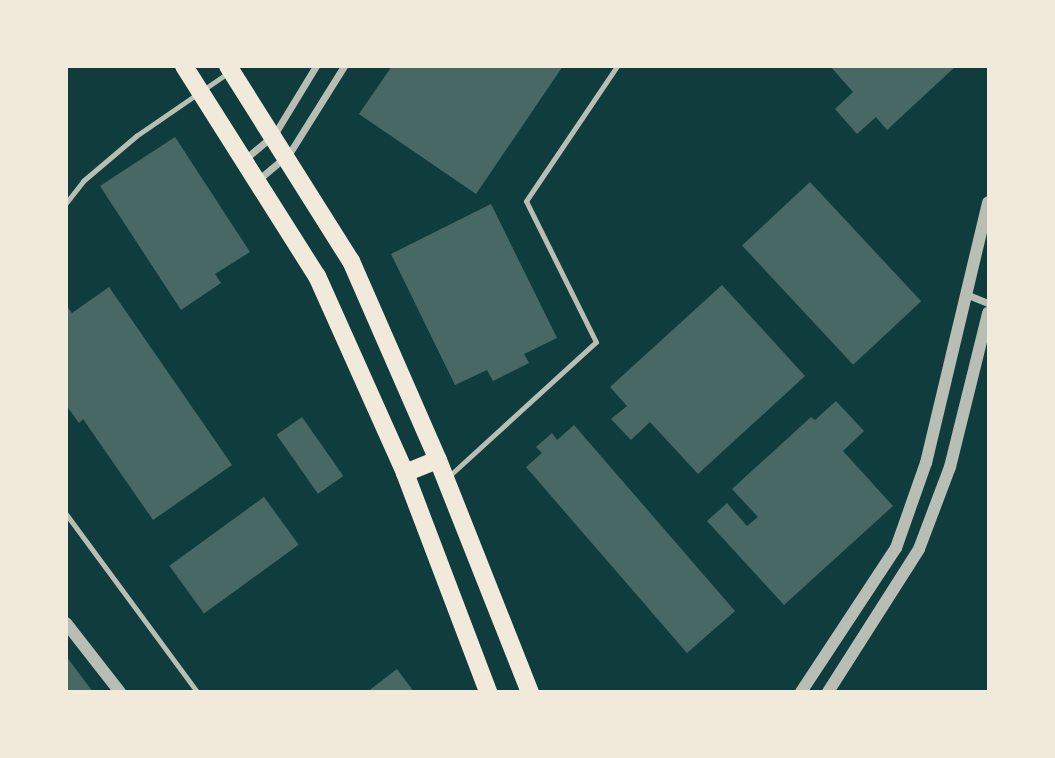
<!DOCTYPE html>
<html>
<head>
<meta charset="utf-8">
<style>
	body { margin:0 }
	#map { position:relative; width:1055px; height:758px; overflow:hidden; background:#0f3d3e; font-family:"Alegreya Sans",sans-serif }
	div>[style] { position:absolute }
	.building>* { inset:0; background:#486865; transform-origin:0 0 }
	.service>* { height:5px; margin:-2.5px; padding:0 2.5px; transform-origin:2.5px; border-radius:2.5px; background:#b8beb3 }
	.minor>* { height:7px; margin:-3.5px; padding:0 3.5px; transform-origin:3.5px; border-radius:3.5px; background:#b8beb3 }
	.tertiary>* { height:12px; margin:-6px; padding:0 6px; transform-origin:6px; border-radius:6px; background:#b8beb3 }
	.primary>* { height:18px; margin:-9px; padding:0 9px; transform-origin:9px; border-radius:9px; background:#f1e9da }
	span { translate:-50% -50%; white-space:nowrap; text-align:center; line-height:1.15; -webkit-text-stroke:5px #f1e9da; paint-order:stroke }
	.frame { position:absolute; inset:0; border:68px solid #f1e9da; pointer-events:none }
</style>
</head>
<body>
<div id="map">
	<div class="building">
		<div style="clip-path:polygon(392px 66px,563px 66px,476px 194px,359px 114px)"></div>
		<div style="clip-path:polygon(830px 66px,956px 66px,887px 130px,876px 117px,857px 134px,835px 109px,853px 92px)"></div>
		<div style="clip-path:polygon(175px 137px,250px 252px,215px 274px,221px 283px,181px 310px,100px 186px)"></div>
		<div style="left:810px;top:182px;width:163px;height:93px;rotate:47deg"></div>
		<div style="clip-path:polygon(491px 204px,557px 338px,524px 354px,529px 363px,493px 381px,487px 370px,455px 385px,391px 254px)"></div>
		<div style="clip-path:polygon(722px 285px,805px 376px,698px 474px,650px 422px,631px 440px,611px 419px,627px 406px,610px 387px)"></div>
		<div style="clip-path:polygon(109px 287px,232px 465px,153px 520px,83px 419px,79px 423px,66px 405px,66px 305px,72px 313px)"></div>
		<div style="clip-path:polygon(836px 401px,864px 431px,843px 451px,893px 506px,784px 605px,707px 521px,727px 503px,747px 526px,758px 517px,732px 489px,811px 417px,815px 420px)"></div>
		<div style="left:302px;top:417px;width:72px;height:31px;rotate:55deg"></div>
		<div style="clip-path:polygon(574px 425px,735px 611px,687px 653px,526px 467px,542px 453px,536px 447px,552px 433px,557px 440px)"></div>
		<div style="left:264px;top:497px;width:59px;height:117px;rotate:54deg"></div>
		<div style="clip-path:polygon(66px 656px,93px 692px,66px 692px)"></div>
		<div style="clip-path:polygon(397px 669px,414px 692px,367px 692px)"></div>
	</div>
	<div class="service">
		<div style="left:66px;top:203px;width:28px;rotate:-52deg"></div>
		<div style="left:83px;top:181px;width:70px;rotate:-40.3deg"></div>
		<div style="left:136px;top:136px;width:113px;rotate:-34.5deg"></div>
		<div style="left:448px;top:477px;width:200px;rotate:-42.4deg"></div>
		<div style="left:596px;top:342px;width:157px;rotate:-116.4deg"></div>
		<div style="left:526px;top:201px;width:163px;rotate:-56deg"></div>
		<div style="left:66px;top:514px;width:221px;rotate:53.6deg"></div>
	</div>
	<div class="minor">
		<div style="left:245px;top:159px;width:38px;rotate:-40deg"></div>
		<div style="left:274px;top:135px;width:81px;rotate:-58.7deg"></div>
		<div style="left:259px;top:179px;width:39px;rotate:-40deg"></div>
		<div style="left:289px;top:154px;width:104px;rotate:-58deg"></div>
		<div style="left:968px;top:295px;width:22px;rotate:22deg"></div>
	</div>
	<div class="tertiary">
		<div style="left:66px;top:623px;width:88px;rotate:52deg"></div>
		<div style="left:801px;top:692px;width:173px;rotate:-56.6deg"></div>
		<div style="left:896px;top:548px;width:90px;rotate:-70.6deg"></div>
		<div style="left:926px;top:463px;width:268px;rotate:-76.6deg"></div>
		<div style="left:828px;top:692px;width:169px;rotate:-57.5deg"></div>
		<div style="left:919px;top:549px;width:88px;rotate:-69.3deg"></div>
		<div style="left:950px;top:467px;width:159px;rotate:-76.1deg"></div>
	</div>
	<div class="primary">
		<div style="left:184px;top:66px;width:249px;rotate:57.7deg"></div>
		<div style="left:317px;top:276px;width:216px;rotate:65.9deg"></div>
		<div style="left:405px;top:473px;width:234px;rotate:69.2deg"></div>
		<div style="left:228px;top:66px;width:231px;rotate:57.8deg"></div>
		<div style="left:351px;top:261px;width:217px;rotate:66.4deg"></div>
		<div style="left:438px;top:460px;width:250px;rotate:68.4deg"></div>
		<div style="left:405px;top:473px;width:35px;rotate:-22deg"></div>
	</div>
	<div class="frame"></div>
</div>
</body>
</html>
